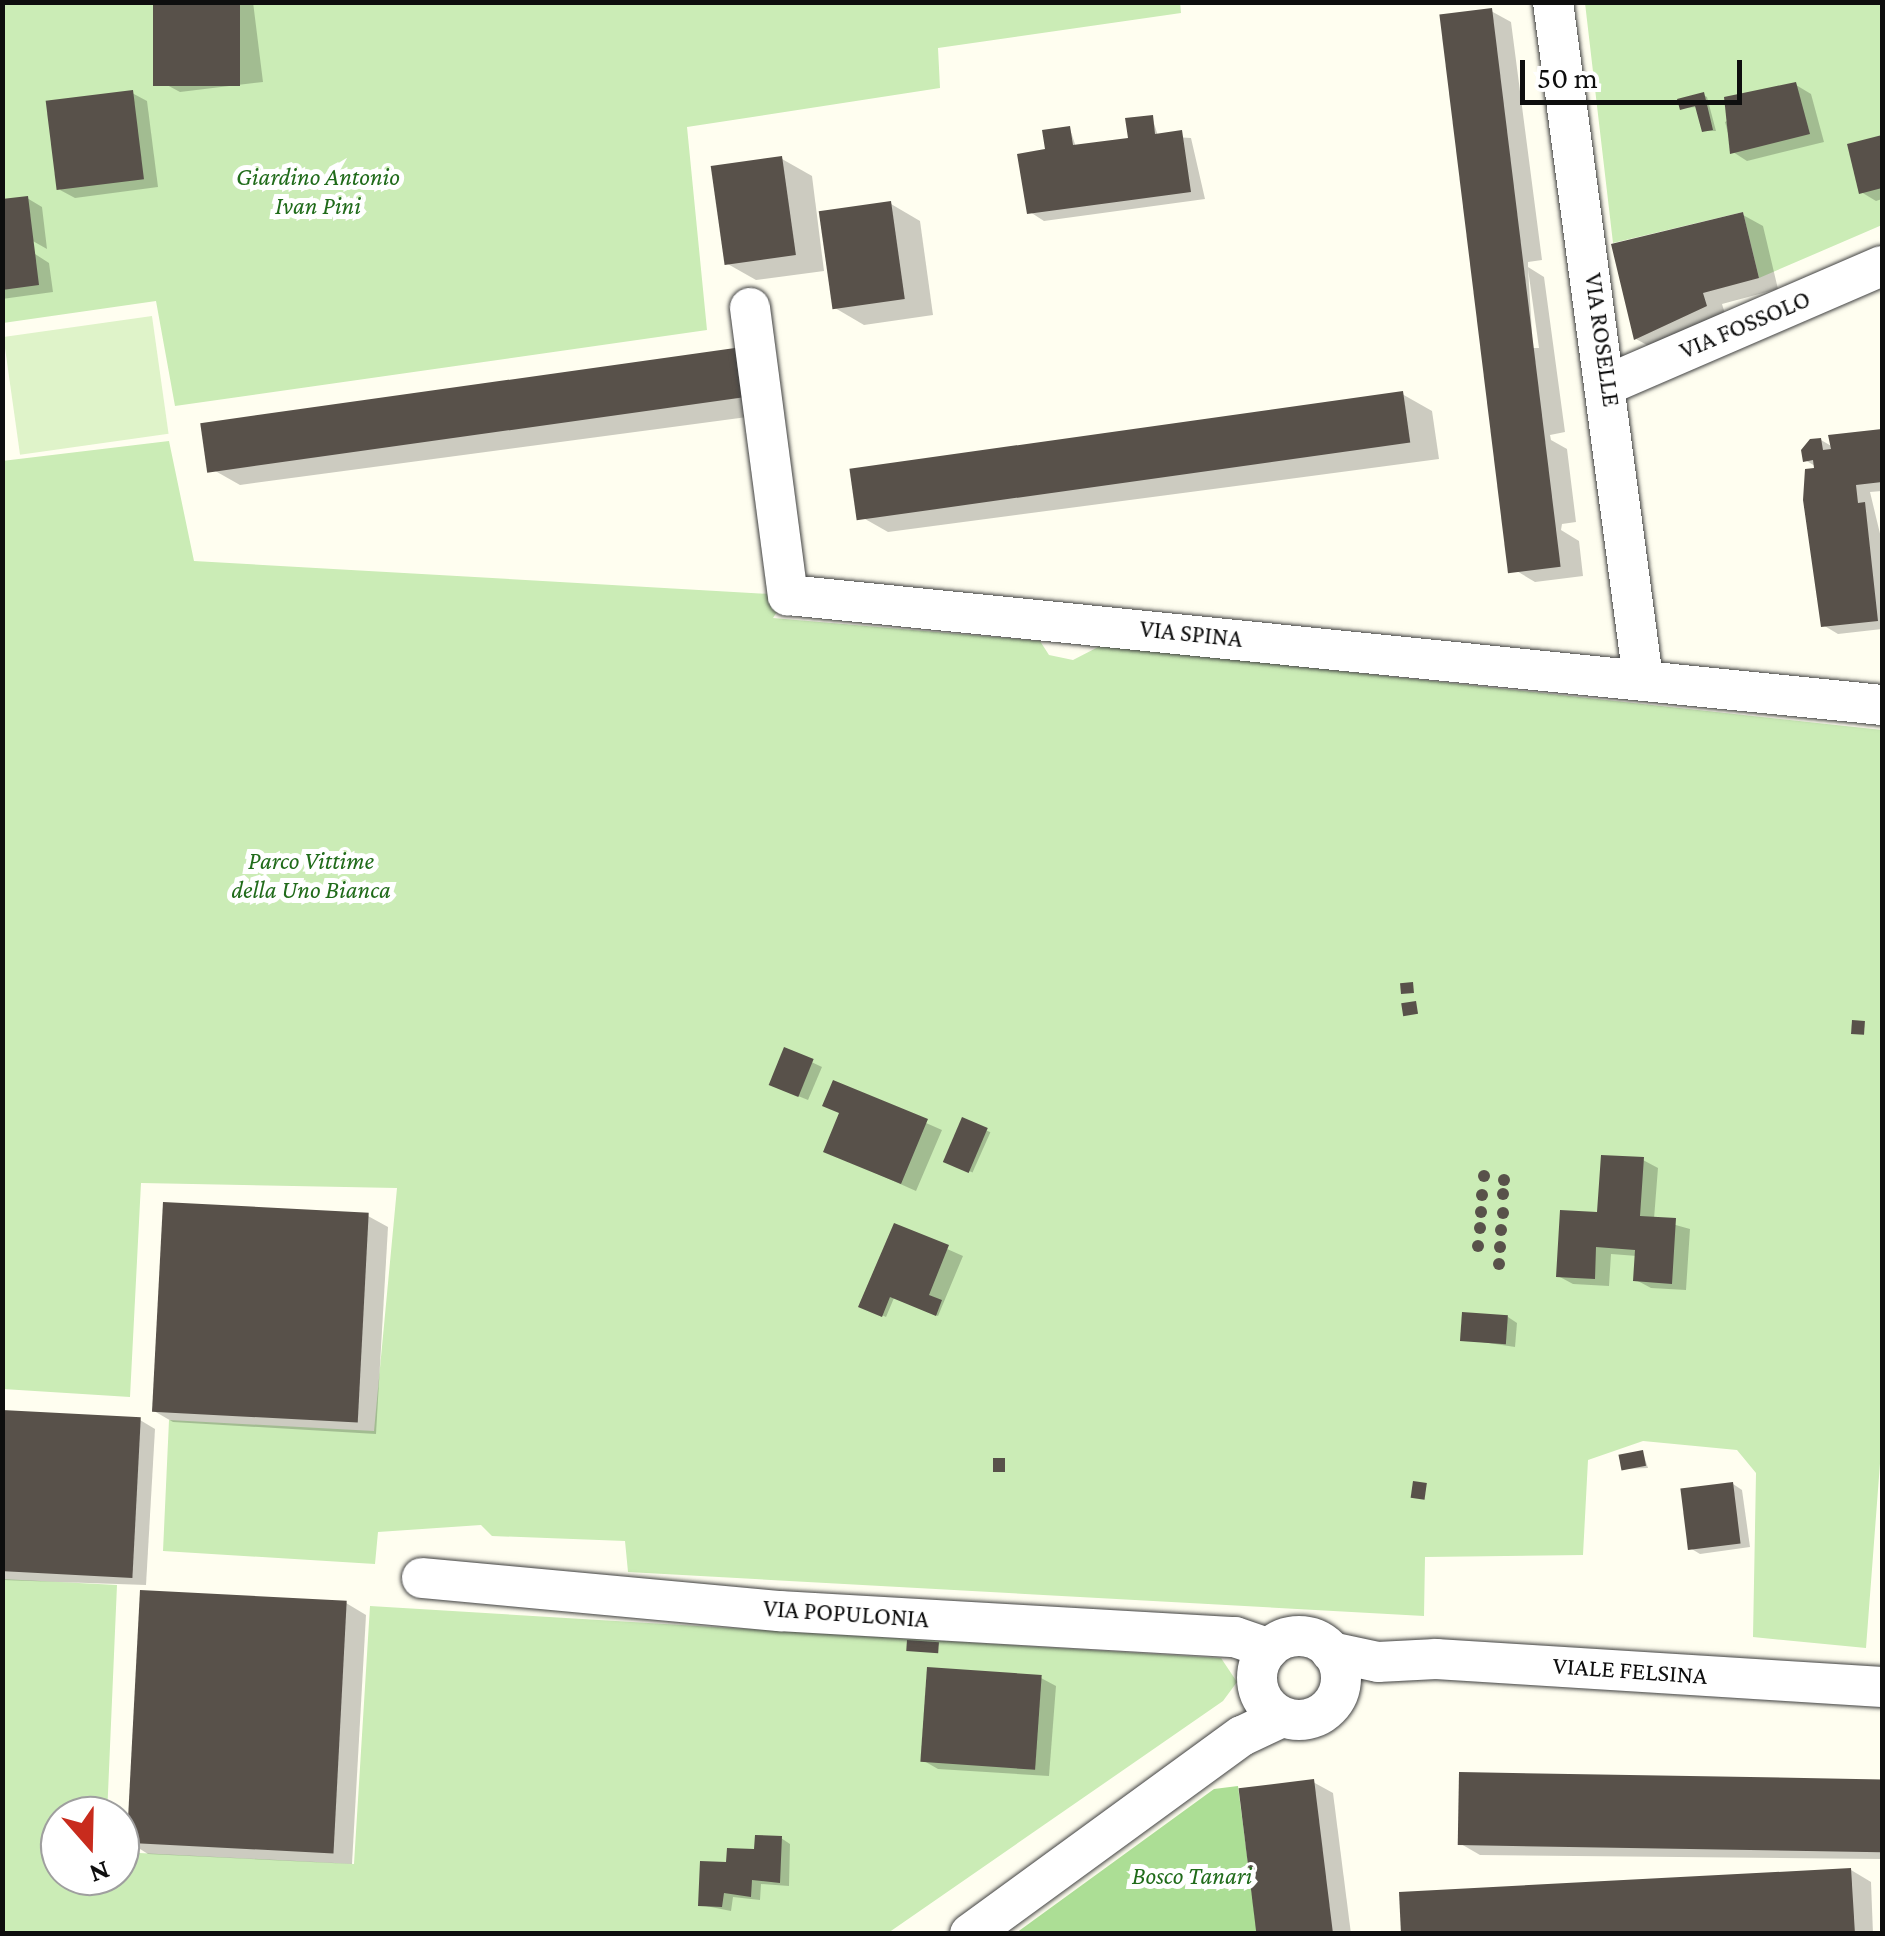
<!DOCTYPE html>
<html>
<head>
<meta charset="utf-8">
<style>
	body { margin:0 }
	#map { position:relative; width:1885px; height:1936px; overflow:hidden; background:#fffef0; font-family:"Crimson Pro",serif }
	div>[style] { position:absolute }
	.green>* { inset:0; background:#cbecb6 }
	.forest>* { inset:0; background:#acde95 }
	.pitch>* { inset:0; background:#dff3c9; transform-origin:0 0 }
	.shadow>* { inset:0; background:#0003; transform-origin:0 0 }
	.building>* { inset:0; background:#58514a; transform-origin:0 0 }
	.round { border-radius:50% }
	.roads { filter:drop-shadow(0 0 2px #414141) drop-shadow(0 0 2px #414141) }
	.minor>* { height:40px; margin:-20px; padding:0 20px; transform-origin:20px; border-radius:20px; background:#fff }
	.minor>.ring { margin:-20px; padding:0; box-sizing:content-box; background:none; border:40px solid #fff; border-radius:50% }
	span { translate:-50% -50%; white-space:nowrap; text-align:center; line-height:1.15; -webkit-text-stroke:10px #fff; paint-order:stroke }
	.park-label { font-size:25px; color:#206b1a; font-style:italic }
	.street-label { font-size:25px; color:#0e0e0e }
	.frame { position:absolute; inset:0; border:5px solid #0e0e0e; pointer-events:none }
	.north { position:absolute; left:40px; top:1796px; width:100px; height:100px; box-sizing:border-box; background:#fff; border:2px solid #9f9f9f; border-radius:50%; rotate:160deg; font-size:28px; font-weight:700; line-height:40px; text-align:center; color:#0e0e0e }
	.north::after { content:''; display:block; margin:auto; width:35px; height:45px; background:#c82b1d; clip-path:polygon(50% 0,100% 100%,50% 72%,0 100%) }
	.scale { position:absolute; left:1520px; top:60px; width:222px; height:45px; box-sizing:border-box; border:5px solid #0e0e0e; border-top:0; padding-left:12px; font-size:30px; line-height:35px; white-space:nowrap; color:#0e0e0e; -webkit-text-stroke:8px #fff; paint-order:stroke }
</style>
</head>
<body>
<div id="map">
	<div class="green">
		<div style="clip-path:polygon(1180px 2px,1181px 13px,938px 48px,940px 88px,687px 127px,707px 330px,175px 406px,156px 301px,3px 323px,2px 3px)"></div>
		<div style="clip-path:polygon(1585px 3px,1882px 3px,1882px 225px,1759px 278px,1743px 212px,1613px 243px)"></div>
		<div style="clip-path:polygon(169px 441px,194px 561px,788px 595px,773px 618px,1040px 641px,1049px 655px,1073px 660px,1102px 645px,1882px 730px,1882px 1437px,1866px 1648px,1753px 1637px,1756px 1473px,1737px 1450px,1643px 1441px,1588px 1460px,1583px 1555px,1425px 1557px,1424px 1616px,628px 1572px,625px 1541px,492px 1536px,481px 1525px,378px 1532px,375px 1564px,163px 1551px,169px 1420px,374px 1431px,397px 1188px,141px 1183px,130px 1397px,3px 1389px,2px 461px)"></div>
		<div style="clip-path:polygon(2px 1579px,117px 1585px,107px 1816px,60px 1816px,60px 1876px,120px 1876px,120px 1852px,354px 1864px,370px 1606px,1221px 1658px,1237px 1682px,1223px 1701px,888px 1933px,3px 1933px)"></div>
	</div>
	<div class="forest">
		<div style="clip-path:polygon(1238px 1786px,1257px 1933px,1016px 1933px,1214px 1789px)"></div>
	</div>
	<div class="pitch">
		<div style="left:152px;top:316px;width:119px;height:150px;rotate:82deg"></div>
	</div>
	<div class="shadow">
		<div style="clip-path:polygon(155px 2px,253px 2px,263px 82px,180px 92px,165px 84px)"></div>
		<div style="clip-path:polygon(evenodd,1491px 11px,1511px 22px,1542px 260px,1528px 262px,1528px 267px,1544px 277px,1565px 432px,1550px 435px,1551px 440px,1567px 449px,1576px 522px,1562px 524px,1561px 530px,1579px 541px,1583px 576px,1535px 582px,1515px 570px,1491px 11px,1528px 269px,1539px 348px,1533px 348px,1528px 269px)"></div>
		<div style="clip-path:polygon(1796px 85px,1811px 94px,1824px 142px,1747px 161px,1733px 152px,1725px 122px)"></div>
		<div style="clip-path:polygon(132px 93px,147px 101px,158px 187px,75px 198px,60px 190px)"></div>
		<div style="clip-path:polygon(1703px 95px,1707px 97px,1716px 131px,1705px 131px,1698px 107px,1682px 108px)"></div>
		<div style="clip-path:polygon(1152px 117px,1158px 136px,1191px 138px,1205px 199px,1044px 221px,1030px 212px,1052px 151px,1070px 129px,1076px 147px,1130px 140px)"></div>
		<div style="clip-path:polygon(1882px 138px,1882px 199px,1876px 201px,1861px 192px,1850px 146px)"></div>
		<div style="clip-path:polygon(782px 159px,812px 176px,824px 271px,756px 280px,726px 263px)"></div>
		<div style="clip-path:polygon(27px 198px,42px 207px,47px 249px,31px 240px,35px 254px,49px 263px,53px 292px,2px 299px,2px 202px)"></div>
		<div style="clip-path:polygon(891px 204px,920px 221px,933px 315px,864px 325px,835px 308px)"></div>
		<div style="clip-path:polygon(1743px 215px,1763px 226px,1778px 289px,1722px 304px,1726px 317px,1656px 350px,1636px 339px)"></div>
		<div style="clip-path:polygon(735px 350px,765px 367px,770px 414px,240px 485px,210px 468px)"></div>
		<div style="clip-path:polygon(1402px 394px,1432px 411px,1439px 459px,888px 532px,858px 515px)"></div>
		<div style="clip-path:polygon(1882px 432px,1882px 491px,1870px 492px,1882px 542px,1882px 629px,1838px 634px,1823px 625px,1822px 470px,1805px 460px,1821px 440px,1833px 447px,1831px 437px)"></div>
		<div style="clip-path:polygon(786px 1050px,822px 1067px,808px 1100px,781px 1089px)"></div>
		<div style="clip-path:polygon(835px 1083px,942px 1130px,916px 1191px,826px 1151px,842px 1114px,826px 1105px)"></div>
		<div style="left:963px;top:1120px;width:30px;height:44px;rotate:24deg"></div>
		<div style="clip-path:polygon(1643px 1160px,1658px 1168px,1654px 1219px,1690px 1229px,1686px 1290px,1651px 1288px,1636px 1280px,1637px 1256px,1611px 1254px,1609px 1286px,1573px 1284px,1558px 1276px)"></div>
		<div style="clip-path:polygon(368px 1216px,388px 1227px,376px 1434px,173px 1422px,154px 1411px)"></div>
		<div style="clip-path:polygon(895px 1226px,963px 1256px,938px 1316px,894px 1298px,886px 1317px,862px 1306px)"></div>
		<div style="clip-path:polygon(1508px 1317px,1517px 1323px,1515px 1347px,1462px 1339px)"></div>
		<div style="clip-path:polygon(2px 1413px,140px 1420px,155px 1429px,146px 1585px,2px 1580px)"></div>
		<div style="clip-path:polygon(1643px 1453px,1648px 1468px,1624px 1469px)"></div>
		<div style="clip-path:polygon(1733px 1484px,1742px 1490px,1750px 1547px,1700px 1554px,1690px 1548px)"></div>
		<div style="clip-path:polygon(346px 1603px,366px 1615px,352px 1864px,148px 1854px,129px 1842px)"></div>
		<div style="clip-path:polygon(1041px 1678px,1056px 1686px,1049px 1776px,938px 1769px,924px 1761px)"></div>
		<div style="clip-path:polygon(1462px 1775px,1882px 1780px,1882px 1859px,1480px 1855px,1461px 1844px)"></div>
		<div style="clip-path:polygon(1313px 1782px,1333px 1793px,1351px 1934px,1259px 1934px)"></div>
		<div style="clip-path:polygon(781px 1838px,790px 1844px,789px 1886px,761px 1884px,760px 1900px,733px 1897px,731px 1911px,701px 1905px,729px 1865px)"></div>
		<div style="clip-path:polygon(1851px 1870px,1871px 1882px,1873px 1934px,1404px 1934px)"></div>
	</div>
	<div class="building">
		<div style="left:153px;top:2px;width:87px;height:84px"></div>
		<div style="left:1492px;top:8px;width:563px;height:53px;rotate:83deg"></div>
		<div style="clip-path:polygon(1796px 82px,1810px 134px,1730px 154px,1724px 97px)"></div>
		<div style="left:133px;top:90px;width:90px;height:88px;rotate:83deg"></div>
		<div style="clip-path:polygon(1704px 92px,1713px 130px,1702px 132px,1695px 106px,1680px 110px,1677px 99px)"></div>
		<div style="clip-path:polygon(1153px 115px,1155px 134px,1182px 130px,1191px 192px,1027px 214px,1017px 154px,1045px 149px,1042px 130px,1070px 126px,1073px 145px,1128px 138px,1125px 118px)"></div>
		<div style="clip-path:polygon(1882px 135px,1882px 188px,1859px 194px,1847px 144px)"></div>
		<div style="left:782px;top:156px;width:100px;height:72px;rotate:82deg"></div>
		<div style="clip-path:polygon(28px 196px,39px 285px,2px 290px,2px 199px)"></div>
		<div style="left:891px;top:201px;width:99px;height:73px;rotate:82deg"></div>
		<div style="clip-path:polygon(1743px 212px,1759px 278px,1703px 293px,1707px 306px,1634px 340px,1611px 244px)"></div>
		<div style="left:735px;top:348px;width:50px;height:540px;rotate:82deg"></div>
		<div style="left:1403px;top:391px;width:52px;height:559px;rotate:82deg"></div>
		<div style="clip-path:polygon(1882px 429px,1882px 482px,1856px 485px,1858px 503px,1865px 502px,1878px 621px,1821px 627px,1803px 500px,1805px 469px,1814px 468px,1813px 460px,1803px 462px,1801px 450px,1810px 439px,1821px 438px,1823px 450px,1831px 449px,1828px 435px)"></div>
		<div style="left:1413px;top:982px;width:11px;height:13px;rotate:85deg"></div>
		<div style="left:1416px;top:1001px;width:13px;height:15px;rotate:81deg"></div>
		<div style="left:1852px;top:1020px;width:13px;height:14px;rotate:4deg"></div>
		<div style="left:784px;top:1047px;width:32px;height:41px;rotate:22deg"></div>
		<div style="clip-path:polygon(833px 1080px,928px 1119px,901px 1184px,823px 1152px,839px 1113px,822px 1106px)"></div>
		<div style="left:962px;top:1117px;width:28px;height:49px;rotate:23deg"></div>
		<div style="clip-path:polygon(1601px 1155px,1644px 1157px,1640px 1216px,1676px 1218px,1672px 1284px,1633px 1281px,1635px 1250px,1596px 1247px,1595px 1279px,1556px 1277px,1560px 1210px,1597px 1212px)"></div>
		<div class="round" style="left:1478px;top:1170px;width:12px;height:12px"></div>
		<div class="round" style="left:1498px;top:1174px;width:12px;height:12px"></div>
		<div class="round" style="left:1497px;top:1188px;width:12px;height:12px"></div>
		<div class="round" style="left:1476px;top:1189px;width:12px;height:12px"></div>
		<div style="left:163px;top:1202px;width:206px;height:210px;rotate:3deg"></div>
		<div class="round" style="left:1475px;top:1206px;width:12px;height:12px"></div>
		<div class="round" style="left:1497px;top:1207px;width:12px;height:12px"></div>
		<div class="round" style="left:1474px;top:1222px;width:12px;height:12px"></div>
		<div style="clip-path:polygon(894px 1223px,949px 1245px,929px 1295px,942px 1300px,936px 1316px,890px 1297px,882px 1317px,858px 1307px)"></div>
		<div class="round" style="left:1495px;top:1224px;width:12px;height:12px"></div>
		<div class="round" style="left:1472px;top:1240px;width:12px;height:12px"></div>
		<div class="round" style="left:1494px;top:1241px;width:12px;height:12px"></div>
		<div class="round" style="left:1493px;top:1258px;width:12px;height:12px"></div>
		<div style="left:1462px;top:1312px;width:46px;height:29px;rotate:4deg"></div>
		<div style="left:2px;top:1410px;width:139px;height:161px;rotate:3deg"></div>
		<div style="left:1643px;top:1450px;width:16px;height:25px;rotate:79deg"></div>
		<div style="left:993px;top:1458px;width:12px;height:14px"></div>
		<div style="left:1413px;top:1481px;width:14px;height:17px;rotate:8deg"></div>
		<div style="left:1733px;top:1482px;width:62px;height:53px;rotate:83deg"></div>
		<div style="left:140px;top:1590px;width:207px;height:253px;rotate:3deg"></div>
		<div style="left:907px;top:1640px;width:32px;height:11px;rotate:4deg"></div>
		<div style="left:927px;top:1667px;width:115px;height:95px;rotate:4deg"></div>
		<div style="left:1459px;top:1772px;width:423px;height:73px;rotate:1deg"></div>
		<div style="left:1314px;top:1779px;width:156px;height:76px;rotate:83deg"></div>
		<div style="clip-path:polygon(755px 1835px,782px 1836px,780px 1883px,752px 1880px,751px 1897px,724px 1893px,722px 1907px,698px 1906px,700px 1861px,726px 1862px,727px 1848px,754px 1849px)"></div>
		<div style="clip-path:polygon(1851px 1868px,1855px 1934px,1401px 1934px,1399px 1892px)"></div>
	</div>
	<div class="roads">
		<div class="minor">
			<div style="left:1553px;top:2px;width:683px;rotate:82.43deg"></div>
			<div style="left:750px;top:308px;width:290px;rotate:82.5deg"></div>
			<div style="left:788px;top:595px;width:1100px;rotate:5.74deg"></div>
			<div style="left:1609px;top:384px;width:297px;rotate:-23.4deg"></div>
			<div style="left:422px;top:1578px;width:359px;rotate:5.3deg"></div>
			<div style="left:779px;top:1611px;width:457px;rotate:3.3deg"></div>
			<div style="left:1235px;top:1637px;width:36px;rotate:19deg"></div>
			<div class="ring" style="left:1257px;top:1636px;width:44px;height:44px"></div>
			<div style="left:1331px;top:1652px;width:48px;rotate:12deg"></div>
			<div style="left:1378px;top:1662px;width:58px;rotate:-3deg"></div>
			<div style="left:1436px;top:1659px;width:447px;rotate:3.6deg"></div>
			<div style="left:970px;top:1934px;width:336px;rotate:-36.1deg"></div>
			<div style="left:1242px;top:1736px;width:44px;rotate:-25.4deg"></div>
		</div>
	</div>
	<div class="park-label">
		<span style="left:318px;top:192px">Giardino Antonio<br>Ivan Pini</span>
		<span style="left:311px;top:876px">Parco Vittime<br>della Uno Bianca</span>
		<span style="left:1192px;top:1876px">Bosco Tanari</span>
	</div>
	<div class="street-label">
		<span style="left:1745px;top:325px;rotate:-23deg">VIA FOSSOLO</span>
		<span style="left:1602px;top:340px;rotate:82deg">VIA ROSELLE</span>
		<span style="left:1191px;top:634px;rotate:6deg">VIA SPINA</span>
		<span style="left:846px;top:1614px;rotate:4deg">VIA POPULONIA</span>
		<span style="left:1630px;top:1671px;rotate:4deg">VIALE FELSINA</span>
	</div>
	<div class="frame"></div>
	<div class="north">N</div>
	<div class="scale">50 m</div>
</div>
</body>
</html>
